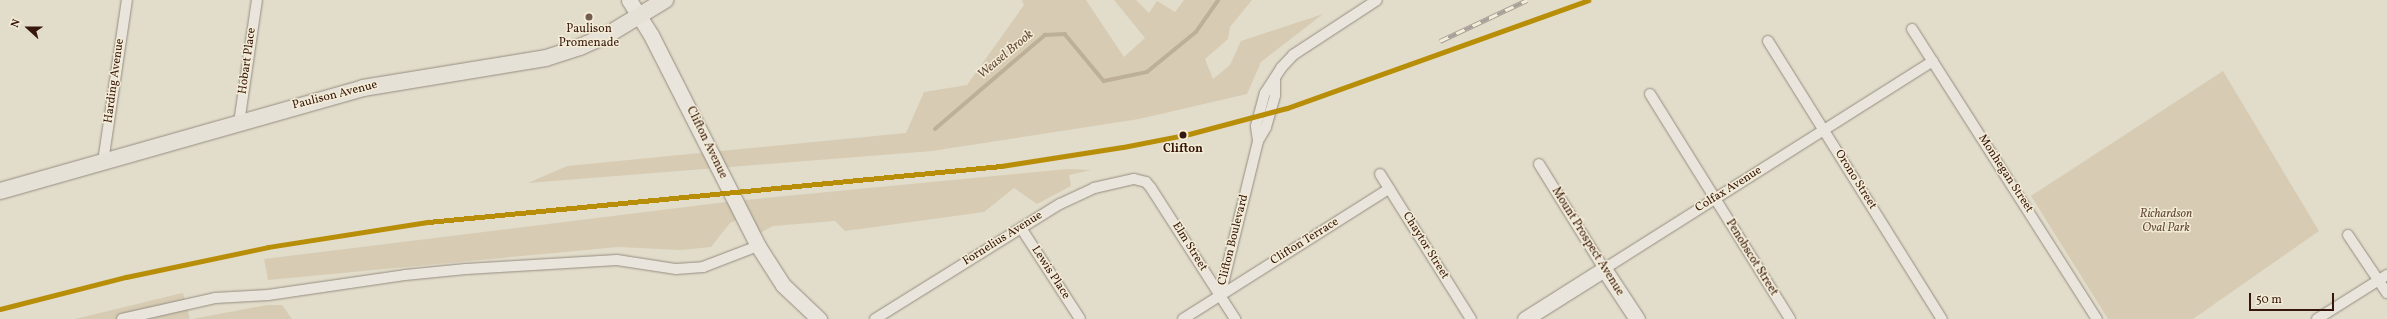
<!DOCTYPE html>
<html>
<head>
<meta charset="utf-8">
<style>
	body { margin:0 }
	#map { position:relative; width:2387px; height:319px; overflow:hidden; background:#e2dcca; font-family:Vollkorn,serif }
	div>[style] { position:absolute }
	.green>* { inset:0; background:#d7ccb3 }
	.stream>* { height:3.5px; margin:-1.75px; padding:0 1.75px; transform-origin:1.75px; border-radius:1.75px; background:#beaf98 }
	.roads { filter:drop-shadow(0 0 1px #958d81) drop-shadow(0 0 1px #958d81) }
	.street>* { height:10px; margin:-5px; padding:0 5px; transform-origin:5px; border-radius:5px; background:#e9e5dc }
	.secondary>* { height:15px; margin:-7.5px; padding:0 7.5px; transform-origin:7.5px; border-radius:7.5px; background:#e9e5dc }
	.primary>* { height:16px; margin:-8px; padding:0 8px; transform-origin:8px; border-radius:8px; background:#e5e1d7 }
	.rail>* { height:4.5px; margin-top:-2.25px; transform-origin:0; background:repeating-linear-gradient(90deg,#f3ecd6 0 9px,#a7a199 0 18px); box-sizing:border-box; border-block:1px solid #a7a199 }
	.rail-1>* { height:5px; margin:-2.5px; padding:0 2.5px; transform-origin:2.5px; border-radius:2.5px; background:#b88e09 }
	.dots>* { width:11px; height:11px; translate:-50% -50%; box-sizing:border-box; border:2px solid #f3ecd6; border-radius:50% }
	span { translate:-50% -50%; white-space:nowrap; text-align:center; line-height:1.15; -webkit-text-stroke:3px #f3ecd6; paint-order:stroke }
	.poi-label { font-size:12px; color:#37170b }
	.street-label { font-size:12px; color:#37170b }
	.stop-label { font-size:12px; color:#37170b; font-weight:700 }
	.park-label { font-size:12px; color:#644938; font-style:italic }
	.water-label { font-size:13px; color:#674c3b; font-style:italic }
	.north { position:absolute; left:8px; top:8px; width:40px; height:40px; -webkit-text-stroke:3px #f3ecd6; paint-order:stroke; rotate:291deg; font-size:11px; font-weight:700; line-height:16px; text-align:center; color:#37170b }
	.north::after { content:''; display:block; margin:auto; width:14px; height:18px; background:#37170b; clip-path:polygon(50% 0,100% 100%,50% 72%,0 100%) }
	.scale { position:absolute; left:2249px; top:293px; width:85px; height:18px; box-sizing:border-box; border:2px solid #37170b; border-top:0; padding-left:5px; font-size:12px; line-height:14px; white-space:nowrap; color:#37170b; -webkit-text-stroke:3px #f3ecd6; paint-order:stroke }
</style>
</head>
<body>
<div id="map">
	<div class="green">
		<div style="clip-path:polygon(1022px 0,1086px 0,1124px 57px,1145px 38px,1114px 0,1136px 0,1149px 13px,1157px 1px,1175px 12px,1184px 0,1252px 0,1230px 27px,1228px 39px,1205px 59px,1213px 79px,1230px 65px,1241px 41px,1323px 14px,1261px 62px,1247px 94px,1139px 119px,932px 151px,528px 183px,567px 166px,906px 133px,924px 92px,967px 85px,1024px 5px)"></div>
		<div style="clip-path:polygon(2223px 71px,2319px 231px,2193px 319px,2108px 319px,2031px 196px)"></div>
		<div style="clip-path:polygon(1068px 169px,1091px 170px,1069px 175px,1071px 186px,1037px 204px,1014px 188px,984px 212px,845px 231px,835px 221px,773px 226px,753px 237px,743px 217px,730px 223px,711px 247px,680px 250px,618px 247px,268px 280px,264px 259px,734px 201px)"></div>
		<div style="clip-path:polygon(183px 293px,190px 319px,75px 319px,178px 294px)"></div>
		<div style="clip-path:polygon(267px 305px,282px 305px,292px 319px,192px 319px)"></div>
	</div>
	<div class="stream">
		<div style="left:935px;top:129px;width:145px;rotate:-40.5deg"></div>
		<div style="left:1045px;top:35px;width:20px;rotate:-3deg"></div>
		<div style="left:1065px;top:34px;width:61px;rotate:50.3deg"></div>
		<div style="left:1104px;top:81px;width:44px;rotate:-11.8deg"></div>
		<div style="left:1147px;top:72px;width:63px;rotate:-39.2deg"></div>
		<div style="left:1196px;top:32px;width:39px;rotate:-55deg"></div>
	</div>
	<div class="roads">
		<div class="street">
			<div style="left:1912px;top:29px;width:344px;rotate:57.5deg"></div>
			<div style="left:1768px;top:41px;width:328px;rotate:58deg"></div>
			<div style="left:1650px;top:94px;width:265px;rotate:58.1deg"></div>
			<div style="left:239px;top:123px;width:124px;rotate:-81.7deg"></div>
			<div style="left:1258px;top:141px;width:15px;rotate:-98deg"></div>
			<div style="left:1256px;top:126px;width:34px;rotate:-75deg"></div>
			<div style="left:1265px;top:93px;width:30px;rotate:-57deg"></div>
			<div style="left:1281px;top:68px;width:18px;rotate:-47deg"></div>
			<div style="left:1293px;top:55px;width:100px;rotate:-33.2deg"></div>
			<div style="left:103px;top:162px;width:164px;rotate:-81.6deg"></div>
			<div style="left:1539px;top:164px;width:123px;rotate:58.2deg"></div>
			<div style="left:1604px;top:269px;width:389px;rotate:-32.3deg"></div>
			<div style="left:1380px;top:174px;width:171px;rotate:57.9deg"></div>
			<div style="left:1021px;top:228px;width:108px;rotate:57deg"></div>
			<div style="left:2348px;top:235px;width:70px;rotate:56.1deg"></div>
			<div style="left:1220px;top:296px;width:160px;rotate:-76.2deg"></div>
			<div style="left:1258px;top:141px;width:16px;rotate:-60deg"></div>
			<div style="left:1266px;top:127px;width:33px;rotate:-74deg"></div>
			<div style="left:1275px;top:95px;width:17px;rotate:-90deg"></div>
			<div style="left:122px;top:319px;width:95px;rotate:-12.7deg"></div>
			<div style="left:215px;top:298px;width:53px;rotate:-3.2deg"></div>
			<div style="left:268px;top:295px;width:138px;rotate:-8.3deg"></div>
			<div style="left:405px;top:275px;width:61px;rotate:-5.6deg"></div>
			<div style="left:466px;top:269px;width:151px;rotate:-3.4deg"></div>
			<div style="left:617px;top:260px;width:60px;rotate:8.7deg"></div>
			<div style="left:676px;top:269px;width:27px;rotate:-4deg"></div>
			<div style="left:703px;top:267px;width:59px;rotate:-20.9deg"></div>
			<div style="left:875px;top:319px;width:218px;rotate:-31.9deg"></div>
			<div style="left:1060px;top:204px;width:38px;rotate:-25deg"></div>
			<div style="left:1094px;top:188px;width:41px;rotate:-12.7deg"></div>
			<div style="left:1134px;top:179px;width:12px;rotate:14deg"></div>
			<div style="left:1146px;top:182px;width:8px;rotate:50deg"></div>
			<div style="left:1151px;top:188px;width:156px;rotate:57.3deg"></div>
			<div style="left:1183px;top:319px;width:244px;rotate:-32.3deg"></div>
			<div style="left:2317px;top:319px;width:83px;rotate:-32.2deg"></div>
		</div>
		<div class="secondary">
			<div style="left:629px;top:0;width:41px;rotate:57.8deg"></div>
			<div style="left:651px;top:35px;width:237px;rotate:63.1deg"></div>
			<div style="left:758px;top:246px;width:46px;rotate:57.3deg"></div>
			<div style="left:783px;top:285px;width:50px;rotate:43.4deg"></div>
			<div style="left:1525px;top:319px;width:93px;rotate:-32.3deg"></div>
			<div style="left:1604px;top:269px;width:60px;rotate:56.6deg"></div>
		</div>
		<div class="primary">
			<div style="left:0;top:191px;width:377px;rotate:-15.8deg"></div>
			<div style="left:363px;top:88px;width:185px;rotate:-9.3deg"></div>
			<div style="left:546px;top:58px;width:36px;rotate:-18deg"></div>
			<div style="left:580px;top:47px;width:32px;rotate:-24deg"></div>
			<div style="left:609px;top:34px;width:66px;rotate:-31.3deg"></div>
		</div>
	</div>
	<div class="rail">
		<div style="left:1440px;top:41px;width:96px;rotate:-25.2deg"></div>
	</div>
	<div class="rail-1">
		<div style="left:0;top:309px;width:130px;rotate:-14.3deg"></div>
		<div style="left:126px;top:277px;width:145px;rotate:-11.9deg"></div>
		<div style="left:268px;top:247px;width:162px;rotate:-8.9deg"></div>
		<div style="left:428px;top:222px;width:576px;rotate:-5.58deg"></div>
		<div style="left:1001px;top:166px;width:123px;rotate:-8.9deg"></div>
		<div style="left:1123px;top:147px;width:67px;rotate:-11.1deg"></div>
		<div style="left:1189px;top:134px;width:101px;rotate:-14.9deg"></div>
		<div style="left:1287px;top:108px;width:320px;rotate:-19.7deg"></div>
	</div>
	<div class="dots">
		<div style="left:589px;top:17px;background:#735c4e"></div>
		<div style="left:1183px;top:135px;background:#37170b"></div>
	</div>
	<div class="poi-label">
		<span style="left:589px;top:37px">Paulison<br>Promenade</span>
	</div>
	<div class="street-label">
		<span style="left:248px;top:61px;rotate:-82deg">Hobart Place</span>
		<span style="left:115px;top:81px;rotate:-82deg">Harding Avenue</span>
		<span style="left:335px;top:96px;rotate:-14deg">Paulison Avenue</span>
		<span style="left:706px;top:143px;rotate:64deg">Clifton Avenue</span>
		<span style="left:2005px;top:174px;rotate:57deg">Monhegan Street</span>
		<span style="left:1855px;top:180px;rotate:58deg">Orono Street</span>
		<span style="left:1729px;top:190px;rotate:-32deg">Colfax Avenue</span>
		<span style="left:1003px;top:239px;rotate:-32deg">Fornelius Avenue</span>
		<span style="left:1234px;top:240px;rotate:-76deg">Clifton Boulevard</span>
		<span style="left:1305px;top:242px;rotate:-32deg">Clifton Terrace</span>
		<span style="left:1587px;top:242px;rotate:58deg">Mount Prospect Avenue</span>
		<span style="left:1425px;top:246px;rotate:58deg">Chaytor Street</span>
		<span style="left:1189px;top:247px;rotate:58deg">Elm Street</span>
		<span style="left:1751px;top:258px;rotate:58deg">Penobscot Street</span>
		<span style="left:1050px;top:273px;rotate:57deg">Lewis Place</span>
	</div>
	<div class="stop-label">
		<span style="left:1183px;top:150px">Clifton</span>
	</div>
	<div class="park-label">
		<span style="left:2166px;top:222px">Richardson<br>Oval Park</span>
	</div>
	<div class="water-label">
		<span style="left:1006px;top:55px;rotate:-40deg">Weasel Brook</span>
	</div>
	<div class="north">N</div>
	<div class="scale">50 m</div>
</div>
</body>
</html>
